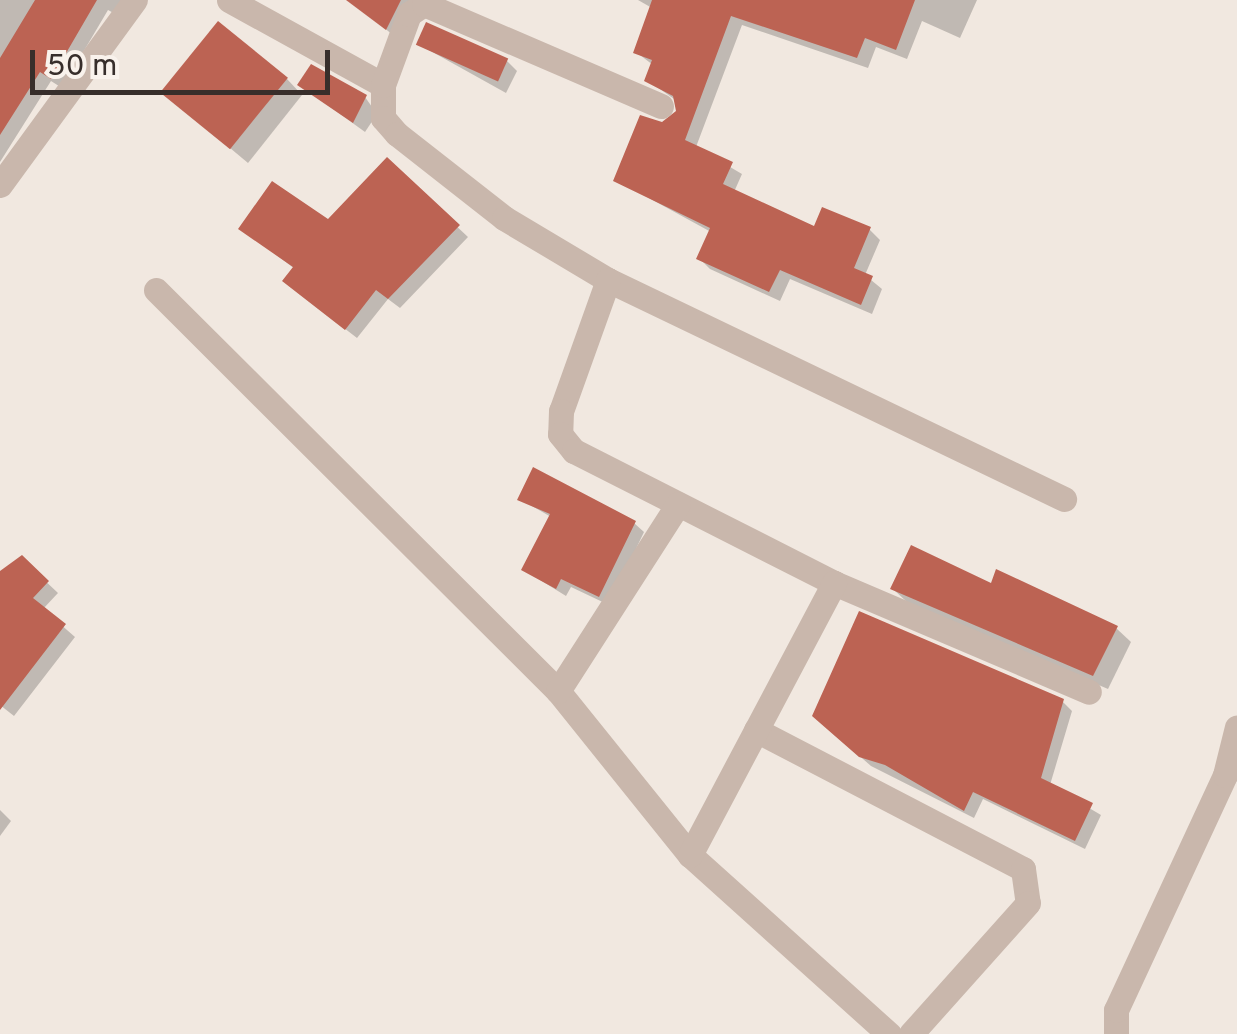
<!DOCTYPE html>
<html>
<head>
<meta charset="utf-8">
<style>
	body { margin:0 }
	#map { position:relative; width:1237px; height:1034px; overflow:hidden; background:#f1e8e0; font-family:Overpass,sans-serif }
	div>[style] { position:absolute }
	.shadow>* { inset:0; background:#0003 }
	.building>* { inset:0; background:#bc6353; transform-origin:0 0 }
	.street>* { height:25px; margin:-12.5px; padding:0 12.5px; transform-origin:12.5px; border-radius:12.5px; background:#c9b7ac }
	span { translate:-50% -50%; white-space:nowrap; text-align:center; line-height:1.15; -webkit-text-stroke:9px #f9f2ec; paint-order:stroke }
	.scale { position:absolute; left:30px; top:50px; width:300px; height:45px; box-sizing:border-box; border:5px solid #372e2b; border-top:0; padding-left:12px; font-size:30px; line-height:35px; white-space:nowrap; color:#372e2b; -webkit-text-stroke:8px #f9f2ec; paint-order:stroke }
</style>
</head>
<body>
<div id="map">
	<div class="shadow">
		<div style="clip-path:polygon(0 0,138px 0,121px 17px,108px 10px,62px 88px,51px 81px,0 162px)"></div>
		<div style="clip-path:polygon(350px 0,415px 0,399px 40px)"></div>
		<div style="clip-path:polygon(638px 0,977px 0,960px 38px,922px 21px,907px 59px,876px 47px,868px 68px,742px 25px,696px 147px,742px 174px,734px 192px,815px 230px,869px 229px,880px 240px,865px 275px,882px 289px,872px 314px,790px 279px,780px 301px,710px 269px,699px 258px,711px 232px,616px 180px,679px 113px,677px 101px,647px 80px,653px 65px,636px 52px,652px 8px)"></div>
		<div style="clip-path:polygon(418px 44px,506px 60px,517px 71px,506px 93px)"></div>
		<div style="clip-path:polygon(287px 79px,302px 95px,248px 163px,163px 92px)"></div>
		<div style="clip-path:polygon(300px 85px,365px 97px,377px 114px,365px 132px)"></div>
		<div style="clip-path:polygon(387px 161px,468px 237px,400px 308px,388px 299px,357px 338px,296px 291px,295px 269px,242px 229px,328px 222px)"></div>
		<div style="clip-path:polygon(520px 499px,634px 523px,644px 532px,609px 605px,571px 587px,566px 596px,524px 570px,551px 517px)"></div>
		<div style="clip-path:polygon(22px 559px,58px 593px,43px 609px,75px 637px,14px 716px,0 705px,0 582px)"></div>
		<div style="clip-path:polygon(992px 587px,1116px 628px,1131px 642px,1108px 689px,908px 603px,893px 589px)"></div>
		<div style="clip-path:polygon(1062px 701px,1072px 711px,1050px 785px,1101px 815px,1085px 849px,983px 799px,974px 818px,871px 766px,824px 725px)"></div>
		<div style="clip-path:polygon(0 810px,11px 821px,0 836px)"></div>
	</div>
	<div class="building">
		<div style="clip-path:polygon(35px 0,97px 0,51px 79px,40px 72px,0 135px,0 58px)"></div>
		<div style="clip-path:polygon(346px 0,401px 0,386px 30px)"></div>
		<div style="clip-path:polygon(652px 0,915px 0,896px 50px,865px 38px,857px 58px,731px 16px,685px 140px,733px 162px,723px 184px,814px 226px,822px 207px,871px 227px,854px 268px,873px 276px,861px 305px,780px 270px,769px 292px,696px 259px,710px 228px,613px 181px,640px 115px,662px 122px,676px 111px,673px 96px,644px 81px,652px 60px,633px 53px)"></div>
		<div style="left:218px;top:21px;width:90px;height:92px;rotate:39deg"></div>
		<div style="left:426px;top:22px;width:90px;height:25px;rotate:24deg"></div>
		<div style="clip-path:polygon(311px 64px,367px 95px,353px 123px,297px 85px)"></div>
		<div style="clip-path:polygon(387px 157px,460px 225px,388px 299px,376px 290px,345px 330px,282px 281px,293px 267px,238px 229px,272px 181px,328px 219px)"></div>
		<div style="clip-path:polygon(533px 467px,636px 521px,599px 597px,561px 579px,556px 589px,521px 570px,550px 514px,517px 500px)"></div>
		<div style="clip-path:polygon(911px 545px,991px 583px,996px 569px,1118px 626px,1093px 676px,890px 589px)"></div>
		<div style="clip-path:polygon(22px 555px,49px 581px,33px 598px,66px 624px,0 710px,0 571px)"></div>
		<div style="clip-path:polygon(859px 611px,1064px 699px,1041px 778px,1093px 803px,1075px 841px,973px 792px,964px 811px,885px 765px,859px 757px,812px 716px)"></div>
	</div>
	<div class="street">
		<div style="left:229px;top:0;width:176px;rotate:28.9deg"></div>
		<div style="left:383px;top:85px;width:33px;rotate:90deg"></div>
		<div style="left:383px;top:118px;width:21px;rotate:49deg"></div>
		<div style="left:397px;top:134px;width:136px;rotate:38.1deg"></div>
		<div style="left:504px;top:218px;width:121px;rotate:30.8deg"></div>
		<div style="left:608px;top:280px;width:506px;rotate:25.65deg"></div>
		<div style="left:383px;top:85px;width:76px;rotate:-69.9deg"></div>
		<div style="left:409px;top:14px;width:18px;rotate:-34deg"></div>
		<div style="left:424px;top:4px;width:258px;rotate:23.3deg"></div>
		<div style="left:0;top:185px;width:229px;rotate:-53.9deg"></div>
		<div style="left:608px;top:280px;width:139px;rotate:109.7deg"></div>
		<div style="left:561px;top:411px;width:23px;rotate:92deg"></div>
		<div style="left:560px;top:434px;width:22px;rotate:51deg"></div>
		<div style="left:574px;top:451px;width:292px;rotate:26.9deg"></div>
		<div style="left:834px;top:583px;width:277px;rotate:23.1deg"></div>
		<div style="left:156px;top:290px;width:568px;rotate:44.93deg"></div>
		<div style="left:558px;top:691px;width:211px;rotate:51.2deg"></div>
		<div style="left:690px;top:855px;width:268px;rotate:42deg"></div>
		<div style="left:558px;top:691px;width:222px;rotate:-57.3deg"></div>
		<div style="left:756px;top:730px;width:301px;rotate:27.5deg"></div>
		<div style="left:1023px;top:869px;width:34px;rotate:82deg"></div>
		<div style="left:1028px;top:903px;width:176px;rotate:131.8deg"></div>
		<div style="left:690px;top:855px;width:308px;rotate:-62.1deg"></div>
		<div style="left:1116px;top:1034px;width:24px;rotate:-90deg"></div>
		<div style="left:1116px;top:1010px;width:259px;rotate:-65.1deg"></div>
		<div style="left:1225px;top:775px;width:49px;rotate:-76deg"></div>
	</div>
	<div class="scale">50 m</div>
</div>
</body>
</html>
